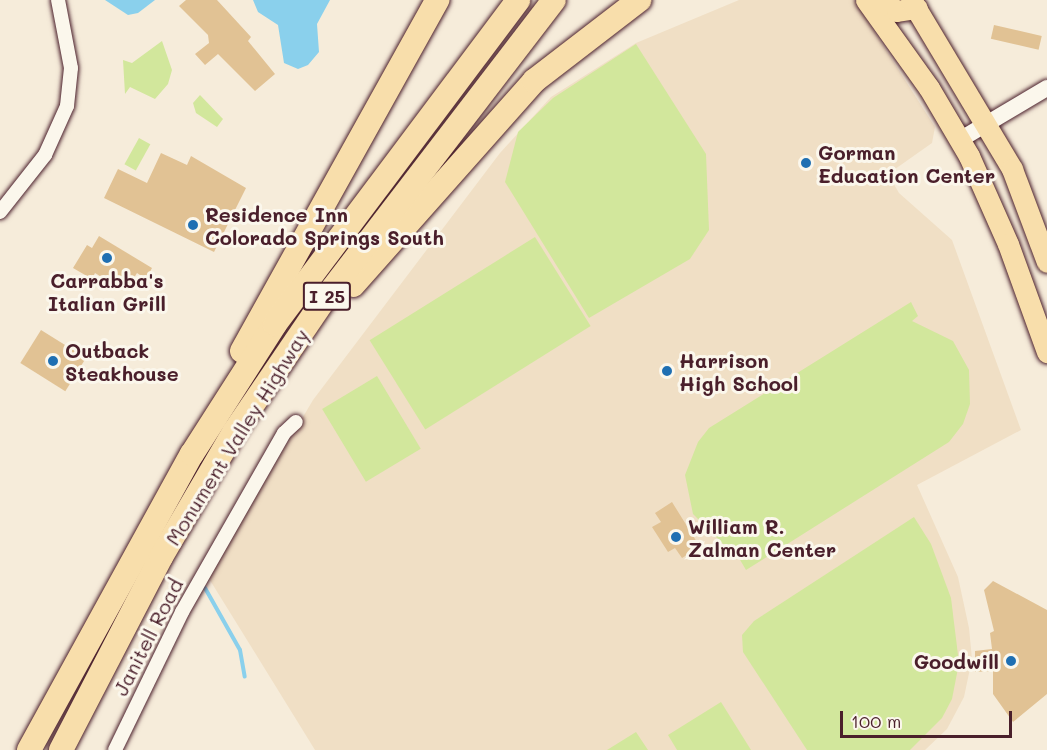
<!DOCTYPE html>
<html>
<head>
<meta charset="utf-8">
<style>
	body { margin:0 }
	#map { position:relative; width:1047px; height:750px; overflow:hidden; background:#f6ecda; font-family:Mali,sans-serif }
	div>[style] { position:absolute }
	.built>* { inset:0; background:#f0dfc5 }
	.green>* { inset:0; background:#d2e79c; transform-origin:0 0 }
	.water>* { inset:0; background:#8ad0ec }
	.stream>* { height:4px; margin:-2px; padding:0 2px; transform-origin:2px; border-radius:2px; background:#8ad0ec }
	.building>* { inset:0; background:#e1c294; transform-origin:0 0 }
	.roads { filter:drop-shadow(0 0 2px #4a1f2b) drop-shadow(0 0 2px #4a1f2b) }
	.minor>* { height:14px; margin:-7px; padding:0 7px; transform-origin:7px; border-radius:7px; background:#fbf7ec }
	.tertiary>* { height:16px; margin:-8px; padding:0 8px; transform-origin:8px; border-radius:8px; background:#fbf7ec }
	.primary>* { height:21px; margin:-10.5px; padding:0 10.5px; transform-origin:10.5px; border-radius:10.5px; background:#f8deab }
	.motorway>* { height:24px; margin:-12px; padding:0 12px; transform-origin:12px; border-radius:12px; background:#f8deab }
	.dots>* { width:16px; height:16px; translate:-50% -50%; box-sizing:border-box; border:3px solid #fbf7ec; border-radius:50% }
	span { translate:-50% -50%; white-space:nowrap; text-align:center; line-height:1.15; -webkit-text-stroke:6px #fbf7ec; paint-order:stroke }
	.shield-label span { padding:2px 4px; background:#fbf7ec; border:2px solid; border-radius:4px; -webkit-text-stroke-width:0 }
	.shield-label { font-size:18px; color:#4a1f2b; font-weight:700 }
	.poi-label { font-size:20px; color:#4a1f2b; font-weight:700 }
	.left { translate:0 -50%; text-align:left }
	.right { translate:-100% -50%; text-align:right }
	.street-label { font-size:20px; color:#4a1f2b }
	.scale { position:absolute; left:840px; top:711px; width:172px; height:27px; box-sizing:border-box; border:3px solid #4a1f2b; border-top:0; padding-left:8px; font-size:18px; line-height:21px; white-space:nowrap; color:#4a1f2b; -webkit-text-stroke:4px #fbf7ec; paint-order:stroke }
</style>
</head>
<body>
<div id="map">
	<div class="built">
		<div style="clip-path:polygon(739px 0,854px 0,935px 127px,932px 143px,888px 174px,899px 193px,952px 240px,1021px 430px,917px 485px,958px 577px,969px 628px,972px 659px,964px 697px,947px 729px,925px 750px,315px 750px,208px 577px,313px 400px,500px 153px,551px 97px,636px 43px)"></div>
	</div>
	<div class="green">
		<div style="clip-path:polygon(162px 41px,172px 70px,168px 84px,155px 99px,130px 87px,125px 94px,123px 60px,132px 63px)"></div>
		<div style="clip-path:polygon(636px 44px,706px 154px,709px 230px,690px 259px,589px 318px,505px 182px,518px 132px,553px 98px)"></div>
		<div style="clip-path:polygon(200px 95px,223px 119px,217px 127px,196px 113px,193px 103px)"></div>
		<div style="left:139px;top:138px;width:13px;height:30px;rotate:29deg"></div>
		<div style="left:535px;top:237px;width:105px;height:195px;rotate:58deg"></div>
		<div style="clip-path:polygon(911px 302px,918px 316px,912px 321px,953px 341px,969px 370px,970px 404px,963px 424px,949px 442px,746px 570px,736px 553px,741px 548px,723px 544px,693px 514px,685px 475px,698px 442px,709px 428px)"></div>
		<div style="left:377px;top:376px;width:85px;height:64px;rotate:59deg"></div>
		<div style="clip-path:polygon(914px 517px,931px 544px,951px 598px,959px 663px,952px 699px,942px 718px,910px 750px,807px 750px,743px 652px,742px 635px,754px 621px)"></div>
		<div style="clip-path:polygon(721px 702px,751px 750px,677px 750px,668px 735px)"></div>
		<div style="clip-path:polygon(636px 732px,648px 750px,607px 750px)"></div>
	</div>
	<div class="water">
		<div style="clip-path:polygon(105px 0,155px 0,138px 13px,128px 15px)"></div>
		<div style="clip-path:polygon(253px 0,330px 0,317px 24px,319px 52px,308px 65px,298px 69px,284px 63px,278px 25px,258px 12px)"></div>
	</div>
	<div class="stream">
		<div style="left:205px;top:588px;width:71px;rotate:60.6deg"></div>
		<div style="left:240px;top:650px;width:27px;rotate:80deg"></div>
	</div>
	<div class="building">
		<div style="clip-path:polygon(186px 0,217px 0,251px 37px,248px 41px,275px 74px,255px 91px,218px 54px,205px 65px,195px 54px,209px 43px,208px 35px,179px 6px)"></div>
		<div style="left:994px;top:25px;width:49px;height:14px;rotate:13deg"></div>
		<div style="clip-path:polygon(161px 153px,187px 165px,191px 156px,246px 188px,214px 252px,104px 198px,118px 169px,147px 183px)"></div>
		<div style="clip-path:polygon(99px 236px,152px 268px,146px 279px,137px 273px,127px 289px,121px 289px,95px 273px,92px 279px,73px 268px,87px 245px,92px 248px)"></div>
		<div style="left:41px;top:330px;width:53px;height:39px;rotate:32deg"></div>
		<div style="clip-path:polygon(672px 502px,700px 547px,682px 558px,675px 548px,668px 552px,652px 527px,661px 522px,655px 513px)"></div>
		<div style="clip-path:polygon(993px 581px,1047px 610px,1047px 694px,1013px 722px,993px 694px,993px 671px,975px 672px,975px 651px,992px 649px,990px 633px,994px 631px,984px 590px)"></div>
	</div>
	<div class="roads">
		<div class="minor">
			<div style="left:0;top:212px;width:73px;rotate:-51.7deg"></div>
			<div style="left:45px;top:155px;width:54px;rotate:-65.8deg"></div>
			<div style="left:67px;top:106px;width:38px;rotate:-84deg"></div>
			<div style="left:71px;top:68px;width:69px;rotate:-100.8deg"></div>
			<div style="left:115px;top:750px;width:153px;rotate:-64.1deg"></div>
			<div style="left:182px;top:612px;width:206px;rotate:-60.3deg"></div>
			<div style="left:284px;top:433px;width:16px;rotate:-43deg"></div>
		</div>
		<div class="tertiary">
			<div style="left:961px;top:139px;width:100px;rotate:-30.7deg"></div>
		</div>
		<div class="primary">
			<div style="left:866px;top:0;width:108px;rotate:54.4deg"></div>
			<div style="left:929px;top:88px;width:79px;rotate:59.5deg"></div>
			<div style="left:969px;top:156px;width:96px;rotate:66.1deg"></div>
			<div style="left:1008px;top:244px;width:115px;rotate:70.1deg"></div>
			<div style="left:881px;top:0;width:19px;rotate:35deg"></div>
			<div style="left:897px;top:11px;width:20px;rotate:-9deg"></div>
			<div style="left:911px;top:0;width:197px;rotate:59.1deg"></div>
			<div style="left:1012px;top:169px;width:99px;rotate:69.4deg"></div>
		</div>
		<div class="motorway">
			<div style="left:353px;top:285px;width:273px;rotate:-48.4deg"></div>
			<div style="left:534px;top:81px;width:133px;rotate:-37.6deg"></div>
			<div style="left:242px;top:351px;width:402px;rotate:-60.9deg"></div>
			<div style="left:29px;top:750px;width:338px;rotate:-61.2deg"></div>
			<div style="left:192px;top:454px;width:154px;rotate:-57.4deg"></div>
			<div style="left:275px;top:324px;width:405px;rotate:-53.1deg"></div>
			<div style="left:61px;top:750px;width:217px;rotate:-62.6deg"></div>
			<div style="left:161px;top:557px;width:145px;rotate:-59.7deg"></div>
			<div style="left:234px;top:432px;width:158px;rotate:-55.8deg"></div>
			<div style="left:323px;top:301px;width:379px;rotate:-52.5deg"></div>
		</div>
	</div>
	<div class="dots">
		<div style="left:806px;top:163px;background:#1f6fb2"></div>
		<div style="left:193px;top:225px;background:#1f6fb2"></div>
		<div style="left:107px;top:258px;background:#1f6fb2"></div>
		<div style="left:53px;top:361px;background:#1f6fb2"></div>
		<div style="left:667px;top:371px;background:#1f6fb2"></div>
		<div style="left:676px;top:537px;background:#1f6fb2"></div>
		<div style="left:1011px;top:661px;background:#1f6fb2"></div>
	</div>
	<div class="shield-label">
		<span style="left:327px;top:296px">I 25</span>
	</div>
	<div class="poi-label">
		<span class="left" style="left:818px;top:164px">Gorman<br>Education Center</span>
		<span class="left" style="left:205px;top:226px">Residence Inn<br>Colorado Springs South</span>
		<span style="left:107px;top:292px">Carrabba's<br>Italian Grill</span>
		<span class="left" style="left:65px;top:362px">Outback<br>Steakhouse</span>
		<span class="left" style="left:679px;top:372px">Harrison<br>High School</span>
		<span class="left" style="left:688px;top:538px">William R.<br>Zalman Center</span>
		<span class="right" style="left:999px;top:661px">Goodwill</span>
	</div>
	<div class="street-label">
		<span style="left:237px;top:437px;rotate:-58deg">Monument Valley Highway</span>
		<span style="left:148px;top:637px;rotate:-63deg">Janitell Road</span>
	</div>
	<div class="scale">100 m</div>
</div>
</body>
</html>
